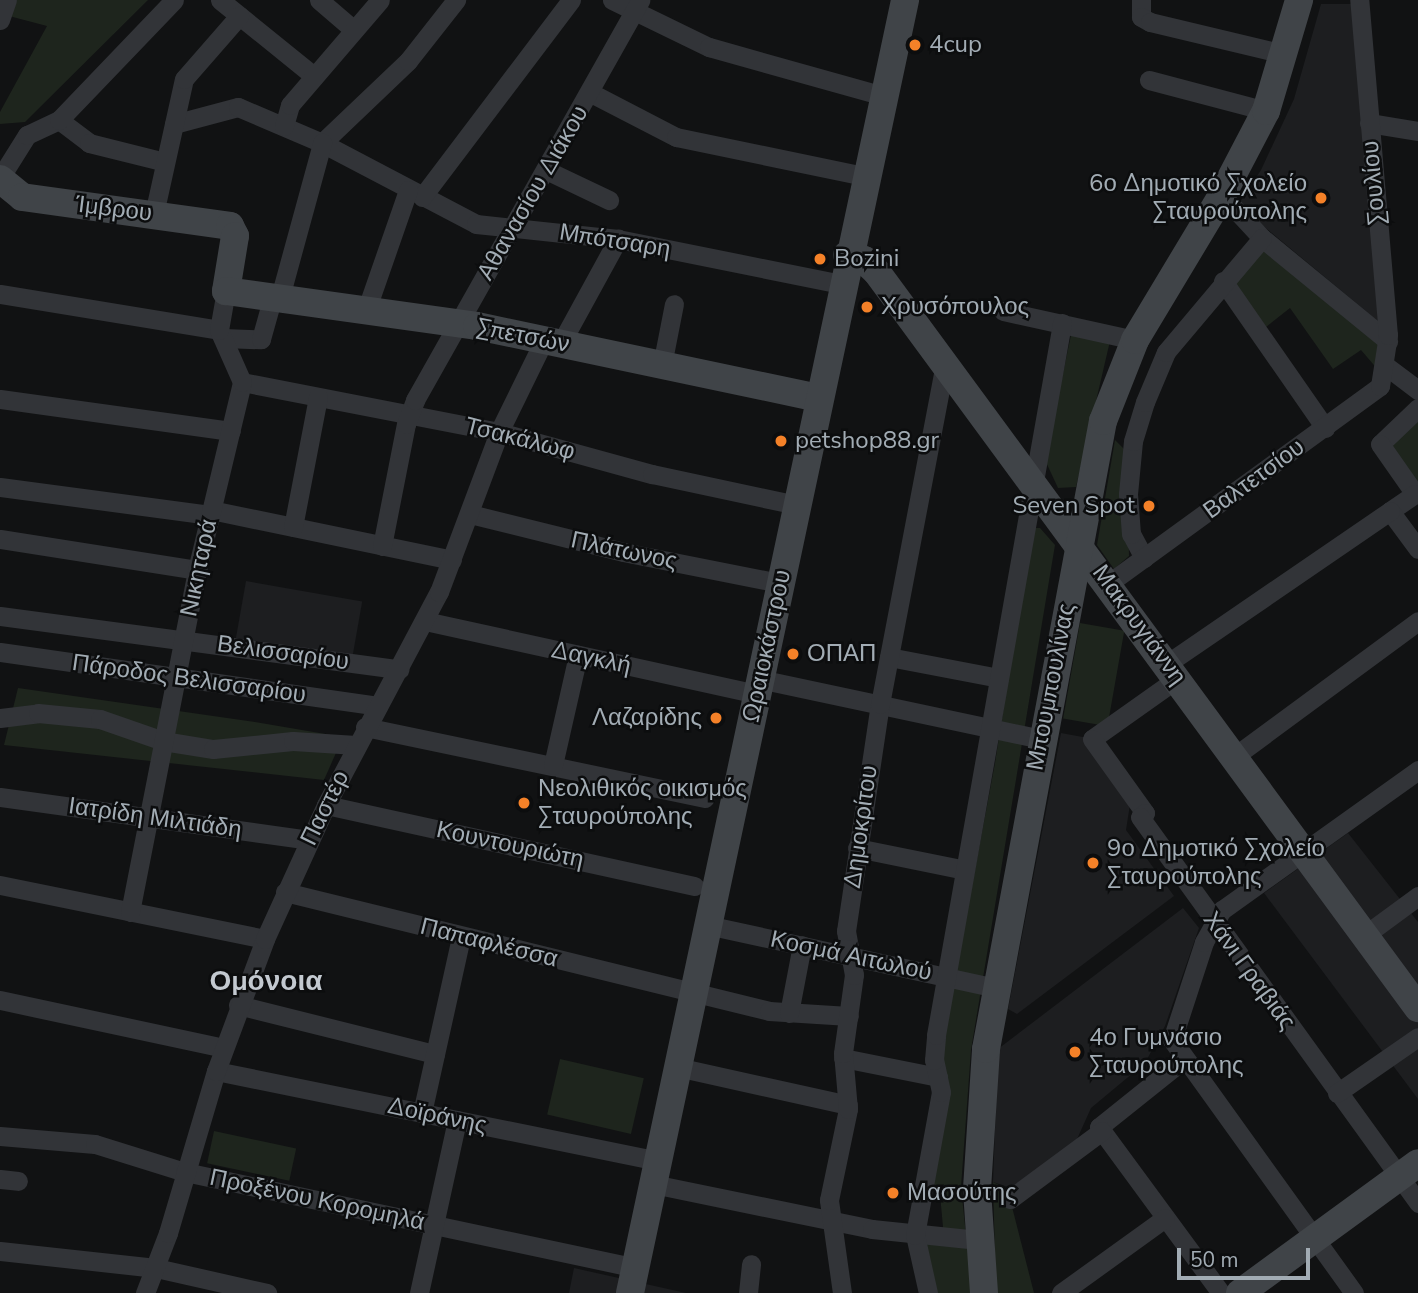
<!DOCTYPE html>
<html>
<head>
<meta charset="utf-8">
<style>
	body { margin:0 }
	#map { position:relative; width:1418px; height:1293px; overflow:hidden; background:#111213; font-family:"Nunito Sans",sans-serif }
	div>[style] { position:absolute }
	.built>* { inset:0; background:#1d1e20; transform-origin:0 0 }
	.green>* { inset:0; background:#1e251d; transform-origin:0 0 }
	.street>* { height:19px; margin:-9.5px; padding:0 9.5px; transform-origin:9.5px; border-radius:9.5px; background:#323438 }
	.secondary>* { height:28px; margin:-14px; padding:0 14px; transform-origin:14px; border-radius:14px; background:#404448 }
	.dots>* { width:19px; height:19px; translate:-50% -50%; box-sizing:border-box; border:4px solid #0c0d0e; border-radius:50% }
	span { translate:-50% -50%; white-space:nowrap; text-align:center; line-height:1.15; -webkit-text-stroke:5px #0c0d0e; paint-order:stroke }
	.poi-label { font-size:24px; color:#a2acb4 }
	.left { translate:0 -50%; text-align:left }
	.right { translate:-100% -50%; text-align:right }
	.street-label { font-size:24px; color:#a2acb4 }
	.quarter-label { font-size:28px; color:#c3c9d0; font-weight:700 }
	.scale { position:absolute; left:1177px; top:1248px; width:133px; height:32px; box-sizing:border-box; border:4px solid #a2acb4; border-top:0; padding-left:9px; font-size:21px; line-height:24px; white-space:nowrap; color:#a2acb4; -webkit-text-stroke:5px #0c0d0e; paint-order:stroke }
</style>
</head>
<body>
<div id="map">
	<div class="built">
		<div style="clip-path:polygon(1321px 4px,1352px 4px,1379px 322px,1238px 205px,1261px 170px,1294px 99px)"></div>
		<div style="left:246px;top:581px;width:118px;height:59px;rotate:10deg"></div>
		<div style="clip-path:polygon(1061px 733px,1088px 738px,1131px 798px,1126px 830px,1174px 896px,1017px 1014px,1008px 1009px)"></div>
		<div style="clip-path:polygon(1348px 833px,1418px 922px,1418px 1099px,1264px 893px)"></div>
		<div style="clip-path:polygon(1183px 908px,1199px 928px,1165px 1026px,1145px 1063px,1091px 1108px,1073px 1148px,1017px 1190px,993px 1182px,998px 1049px)"></div>
		<div style="clip-path:polygon(574px 1268px,686px 1293px,569px 1293px)"></div>
	</div>
	<div class="green">
		<div style="clip-path:polygon(15px 0,148px 0,25px 122px,0 124px,0 112px,47px 26px,9px 16px)"></div>
		<div style="clip-path:polygon(1261px 245px,1382px 346px,1379px 371px,1361px 350px,1333px 369px,1290px 308px,1266px 327px,1232px 280px)"></div>
		<div style="clip-path:polygon(1071px 335px,1110px 341px,1076px 487px,1058px 488px,1045px 460px)"></div>
		<div style="clip-path:polygon(1418px 408px,1418px 497px,1381px 444px)"></div>
		<div style="clip-path:polygon(1115px 440px,1127px 452px,1129px 556px,1114px 569px,1097px 545px)"></div>
		<div style="clip-path:polygon(1032px 528px,1040px 528px,1055px 545px,971px 1050px,961px 1187px,972px 1293px,934px 1293px,925px 1243px,944px 1238px,940px 1194px,931px 1180px,940px 1057px,995px 763px)"></div>
		<div style="left:1080px;top:623px;width:45px;height:97px;rotate:10deg"></div>
		<div style="clip-path:polygon(18px 688px,255px 722px,343px 737px,324px 780px,4px 745px)"></div>
		<div style="left:560px;top:1059px;width:86px;height:57px;rotate:13deg"></div>
		<div style="left:214px;top:1131px;width:84px;height:33px;rotate:12deg"></div>
		<div style="clip-path:polygon(993px 1182px,1003px 1187px,1010px 1199px,1034px 1293px,996px 1293px)"></div>
	</div>
	<div class="street">
		<div style="left:220px;top:0;width:121px;rotate:39deg"></div>
		<div style="left:319px;top:0;width:46px;rotate:40.6deg"></div>
		<div style="left:612px;top:0;width:108px;rotate:25.9deg"></div>
		<div style="left:709px;top:47px;width:181px;rotate:15.7deg"></div>
		<div style="left:1141px;top:0;width:17px;rotate:90deg"></div>
		<div style="left:1141px;top:17px;width:10px;rotate:29deg"></div>
		<div style="left:1150px;top:22px;width:138px;rotate:13.4deg"></div>
		<div style="left:0;top:20px;width:21px;rotate:-71deg"></div>
		<div style="left:1149px;top:80px;width:121px;rotate:14.8deg"></div>
		<div style="left:591px;top:93px;width:96px;rotate:27.4deg"></div>
		<div style="left:676px;top:137px;width:192px;rotate:11.7deg"></div>
		<div style="left:59px;top:120px;width:38px;rotate:37deg"></div>
		<div style="left:89px;top:143px;width:78px;rotate:14deg"></div>
		<div style="left:1369px;top:123px;width:50px;rotate:9.3deg"></div>
		<div style="left:174px;top:124px;width:66px;rotate:-14.9deg"></div>
		<div style="left:238px;top:107px;width:91px;rotate:23.2deg"></div>
		<div style="left:322px;top:143px;width:174px;rotate:27.7deg"></div>
		<div style="left:476px;top:224px;width:143px;rotate:6deg"></div>
		<div style="left:618px;top:239px;width:227px;rotate:11.4deg"></div>
		<div style="left:284px;top:126px;width:22px;rotate:-74deg"></div>
		<div style="left:290px;top:105px;width:138px;rotate:-49.4deg"></div>
		<div style="left:322px;top:143px;width:119px;rotate:-43.6deg"></div>
		<div style="left:408px;top:61px;width:78px;rotate:-51.8deg"></div>
		<div style="left:546px;top:170px;width:70px;rotate:25.5deg"></div>
		<div style="left:0;top:178px;width:51px;rotate:-57.9deg"></div>
		<div style="left:27px;top:135px;width:35px;rotate:-25deg"></div>
		<div style="left:59px;top:120px;width:166px;rotate:-46.2deg"></div>
		<div style="left:1222px;top:195px;width:59px;rotate:47.1deg"></div>
		<div style="left:1262px;top:238px;width:163px;rotate:39.3deg"></div>
		<div style="left:422px;top:197px;width:247px;rotate:-52.9deg"></div>
		<div style="left:154px;top:214px;width:138px;rotate:-77.5deg"></div>
		<div style="left:184px;top:79px;width:84px;rotate:-48.9deg"></div>
		<div style="left:1223px;top:281px;width:179px;rotate:55.2deg"></div>
		<div style="left:0;top:294px;width:222px;rotate:9.3deg"></div>
		<div style="left:280px;top:297px;width:160px;rotate:-74.7deg"></div>
		<div style="left:367px;top:308px;width:125px;rotate:-70.8deg"></div>
		<div style="left:1003px;top:311px;width:135px;rotate:12.4deg"></div>
		<div style="left:223px;top:338px;width:38px;rotate:2deg"></div>
		<div style="left:261px;top:339px;width:45px;rotate:-74.4deg"></div>
		<div style="left:561px;top:343px;width:119px;rotate:-61.3deg"></div>
		<div style="left:662px;top:365px;width:62px;rotate:-78.9deg"></div>
		<div style="left:1386px;top:366px;width:40px;rotate:37deg"></div>
		<div style="left:242px;top:382px;width:262px;rotate:11deg"></div>
		<div style="left:499px;top:432px;width:159px;rotate:15.4deg"></div>
		<div style="left:652px;top:474px;width:147px;rotate:12.1deg"></div>
		<div style="left:0;top:399px;width:233px;rotate:7.9deg"></div>
		<div style="left:1418px;top:408px;width:52px;rotate:136.5deg"></div>
		<div style="left:1380px;top:444px;width:61px;rotate:55deg"></div>
		<div style="left:1415px;top:494px;width:30px;rotate:146deg"></div>
		<div style="left:1390px;top:511px;width:47px;rotate:53.6deg"></div>
		<div style="left:0;top:487px;width:212px;rotate:7.6deg"></div>
		<div style="left:211px;top:510px;width:246px;rotate:11.7deg"></div>
		<div style="left:470px;top:514px;width:158px;rotate:13.9deg"></div>
		<div style="left:623px;top:552px;width:160px;rotate:11.2deg"></div>
		<div style="left:293px;top:527px;width:132px;rotate:-79.1deg"></div>
		<div style="left:0;top:539px;width:199px;rotate:8.9deg"></div>
		<div style="left:382px;top:546px;width:124px;rotate:-78.9deg"></div>
		<div style="left:406px;top:424px;width:26px;rotate:-69deg"></div>
		<div style="left:415px;top:400px;width:459px;rotate:-60.6deg"></div>
		<div style="left:1144px;top:558px;width:27px;rotate:-118deg"></div>
		<div style="left:1131px;top:534px;width:40px;rotate:-94.3deg"></div>
		<div style="left:1128px;top:494px;width:53px;rotate:-84.6deg"></div>
		<div style="left:1133px;top:441px;width:41px;rotate:-72.9deg"></div>
		<div style="left:1145px;top:402px;width:54px;rotate:-67.2deg"></div>
		<div style="left:1166px;top:352px;width:149px;rotate:-49.9deg"></div>
		<div style="left:1109px;top:583px;width:335px;rotate:-36deg"></div>
		<div style="left:1380px;top:386px;width:52px;rotate:-81.1deg"></div>
		<div style="left:1388px;top:335px;width:336px;rotate:-94.9deg"></div>
		<div style="left:0;top:616px;width:403px;rotate:7.6deg"></div>
		<div style="left:425px;top:621px;width:340px;rotate:12.4deg"></div>
		<div style="left:0;top:652px;width:382px;rotate:8.1deg"></div>
		<div style="left:889px;top:657px;width:112px;rotate:10.8deg"></div>
		<div style="left:1168px;top:663px;width:269px;rotate:-34.4deg"></div>
		<div style="left:1178px;top:678px;width:105px;rotate:144.7deg"></div>
		<div style="left:1092px;top:739px;width:91px;rotate:54.4deg"></div>
		<div style="left:1145px;top:813px;width:6px;rotate:141deg"></div>
		<div style="left:1140px;top:817px;width:476px;rotate:54.2deg"></div>
		<div style="left:759px;top:679px;width:288px;rotate:12deg"></div>
		<div style="left:0;top:718px;width:38px;rotate:-7deg"></div>
		<div style="left:38px;top:713px;width:62px;rotate:5.5deg"></div>
		<div style="left:100px;top:719px;width:67px;rotate:19.2deg"></div>
		<div style="left:163px;top:741px;width:51px;rotate:9.1deg"></div>
		<div style="left:213px;top:749px;width:80px;rotate:-5.7deg"></div>
		<div style="left:293px;top:741px;width:63px;rotate:3.6deg"></div>
		<div style="left:365px;top:727px;width:347px;rotate:11.8deg"></div>
		<div style="left:1235px;top:756px;width:227px;rotate:-36.4deg"></div>
		<div style="left:553px;top:765px;width:113px;rotate:-77.2deg"></div>
		<div style="left:0;top:797px;width:312px;rotate:7.9deg"></div>
		<div style="left:326px;top:805px;width:377px;rotate:12.4deg"></div>
		<div style="left:857px;top:848px;width:110px;rotate:11.5deg"></div>
		<div style="left:0;top:885px;width:270px;rotate:11.5deg"></div>
		<div style="left:285px;top:892px;width:498px;rotate:13.8deg"></div>
		<div style="left:769px;top:1011px;width:80px;rotate:3.6deg"></div>
		<div style="left:130px;top:912px;width:349px;rotate:-78.9deg"></div>
		<div style="left:197px;top:570px;width:193px;rotate:-76.5deg"></div>
		<div style="left:242px;top:382px;width:57px;rotate:-113.9deg"></div>
		<div style="left:219px;top:330px;width:40px;rotate:-80deg"></div>
		<div style="left:707px;top:925px;width:296px;rotate:12.3deg"></div>
		<div style="left:1365px;top:935px;width:66px;rotate:-36.3deg"></div>
		<div style="left:0;top:1000px;width:228px;rotate:12.1deg"></div>
		<div style="left:238px;top:1005px;width:203px;rotate:14deg"></div>
		<div style="left:789px;top:1013px;width:69px;rotate:-79.2deg"></div>
		<div style="left:843px;top:1058px;width:97px;rotate:11.3deg"></div>
		<div style="left:1184px;top:1059px;width:109px;rotate:141.3deg"></div>
		<div style="left:1099px;top:1127px;width:206px;rotate:53.7deg"></div>
		<div style="left:677px;top:1067px;width:175px;rotate:12.5deg"></div>
		<div style="left:216px;top:1071px;width:451px;rotate:11.5deg"></div>
		<div style="left:1337px;top:1093px;width:98px;rotate:-34.7deg"></div>
		<div style="left:422px;top:1113px;width:180px;rotate:-77.5deg"></div>
		<div style="left:0;top:1136px;width:95px;rotate:4.8deg"></div>
		<div style="left:95px;top:1144px;width:94px;rotate:17.3deg"></div>
		<div style="left:185px;top:1172px;width:460px;rotate:12deg"></div>
		<div style="left:0;top:1179px;width:18px;rotate:6deg"></div>
		<div style="left:653px;top:1184px;width:224px;rotate:11.6deg"></div>
		<div style="left:872px;top:1229px;width:107px;rotate:5.9deg"></div>
		<div style="left:1010px;top:1199px;width:114px;rotate:-36.5deg"></div>
		<div style="left:0;top:1251px;width:157px;rotate:6.2deg"></div>
		<div style="left:156px;top:1268px;width:114px;rotate:12.7deg"></div>
		<div style="left:145px;top:1293px;width:64px;rotate:-69deg"></div>
		<div style="left:168px;top:1233px;width:169px;rotate:-73.5deg"></div>
		<div style="left:216px;top:1071px;width:141px;rotate:-69.6deg"></div>
		<div style="left:265px;top:939px;width:147px;rotate:-65.5deg"></div>
		<div style="left:326px;top:805px;width:241px;rotate:-62.1deg"></div>
		<div style="left:439px;top:592px;width:171px;rotate:-69.4deg"></div>
		<div style="left:499px;top:432px;width:102px;rotate:-63.9deg"></div>
		<div style="left:419px;top:1293px;width:177px;rotate:-77.6deg"></div>
		<div style="left:748px;top:1293px;width:29px;rotate:-84deg"></div>
		<div style="left:842px;top:1293px;width:94px;rotate:-98deg"></div>
		<div style="left:829px;top:1200px;width:93px;rotate:-78.2deg"></div>
		<div style="left:848px;top:1109px;width:56px;rotate:-95.1deg"></div>
		<div style="left:843px;top:1053px;width:79px;rotate:-82deg"></div>
		<div style="left:854px;top:975px;width:45px;rotate:-100.3deg"></div>
		<div style="left:846px;top:931px;width:230px;rotate:-81.5deg"></div>
		<div style="left:880px;top:704px;width:348px;rotate:-79.2deg"></div>
		<div style="left:928px;top:1293px;width:59px;rotate:-102.6deg"></div>
		<div style="left:915px;top:1235px;width:145px;rotate:-79.7deg"></div>
		<div style="left:941px;top:1092px;width:33px;rotate:-102deg"></div>
		<div style="left:934px;top:1060px;width:25px;rotate:-85deg"></div>
		<div style="left:936px;top:1035px;width:723px;rotate:-79.96deg"></div>
		<div style="left:1061px;top:1293px;width:128px;rotate:-35.8deg"></div>
		<div style="left:1354px;top:1293px;width:312px;rotate:-125.7deg"></div>
		<div style="left:1172px;top:1040px;width:103px;rotate:-71.9deg"></div>
		<div style="left:1204px;top:942px;width:37px;rotate:-61deg"></div>
		<div style="left:1222px;top:910px;width:241px;rotate:-35.5deg"></div>
	</div>
	<div class="secondary">
		<div style="left:0;top:179px;width:28px;rotate:39deg"></div>
		<div style="left:22px;top:197px;width:210px;rotate:7.9deg"></div>
		<div style="left:230px;top:226px;width:11px;rotate:63deg"></div>
		<div style="left:235px;top:236px;width:56px;rotate:99.3deg"></div>
		<div style="left:226px;top:291px;width:253px;rotate:7.9deg"></div>
		<div style="left:477px;top:326px;width:349px;rotate:11.9deg"></div>
		<div style="left:847px;top:255px;width:18px;rotate:16deg"></div>
		<div style="left:864px;top:260px;width:16px;rotate:43deg"></div>
		<div style="left:876px;top:271px;width:915px;rotate:53.67deg"></div>
		<div style="left:630px;top:1293px;width:1322px;rotate:-77.99deg"></div>
		<div style="left:984px;top:1293px;width:104px;rotate:-93.9deg"></div>
		<div style="left:977px;top:1189px;width:140px;rotate:-86.3deg"></div>
		<div style="left:986px;top:1049px;width:639px;rotate:-79.45deg"></div>
		<div style="left:1103px;top:421px;width:87px;rotate:-68.4deg"></div>
		<div style="left:1135px;top:340px;width:169px;rotate:-59deg"></div>
		<div style="left:1222px;top:195px;width:95px;rotate:-62.4deg"></div>
		<div style="left:1266px;top:111px;width:116px;rotate:-73.4deg"></div>
		<div style="left:1240px;top:1293px;width:220px;rotate:-36.1deg"></div>
	</div>
	<div class="dots">
		<div style="left:915px;top:45px;background:#f48128"></div>
		<div style="left:1321px;top:198px;background:#f48128"></div>
		<div style="left:820px;top:259px;background:#f48128"></div>
		<div style="left:867px;top:307px;background:#f48128"></div>
		<div style="left:781px;top:441px;background:#f48128"></div>
		<div style="left:1149px;top:506px;background:#f48128"></div>
		<div style="left:793px;top:654px;background:#f48128"></div>
		<div style="left:716px;top:718px;background:#f48128"></div>
		<div style="left:524px;top:803px;background:#f48128"></div>
		<div style="left:1093px;top:863px;background:#f48128"></div>
		<div style="left:1075px;top:1052px;background:#f48128"></div>
		<div style="left:893px;top:1193px;background:#f48128"></div>
	</div>
	<div class="poi-label">
		<span class="left" style="left:929px;top:45px">4cup</span>
		<span class="right" style="left:1307px;top:198px">6ο Δημοτικό Σχολείο<br>Σταυρούπολης</span>
		<span class="left" style="left:834px;top:259px">Bozini</span>
		<span class="left" style="left:881px;top:307px">Χρυσόπουλος</span>
		<span class="left" style="left:795px;top:441px">petshop88.gr</span>
		<span class="right" style="left:1135px;top:506px">Seven Spot</span>
		<span class="left" style="left:807px;top:654px">ΟΠΑΠ</span>
		<span class="right" style="left:702px;top:718px">Λαζαρίδης</span>
		<span class="left" style="left:538px;top:803px">Νεολιθικός οικισμός<br>Σταυρούπολης</span>
		<span class="left" style="left:1107px;top:863px">9ο Δημοτικό Σχολείο<br>Σταυρούπολης</span>
		<span class="left" style="left:1089px;top:1052px">4ο Γυμνάσιο<br>Σταυρούπολης</span>
		<span class="left" style="left:907px;top:1193px">Μασούτης</span>
	</div>
	<div class="street-label">
		<span style="left:1374px;top:183px;rotate:-95deg">Σουλίου</span>
		<span style="left:533px;top:193px;rotate:-60deg">Αθανασίου Διάκου</span>
		<span style="left:114px;top:209px;rotate:7deg">Ίμβρου</span>
		<span style="left:615px;top:241px;rotate:9deg">Μπότσαρη</span>
		<span style="left:523px;top:336px;rotate:11deg">Σπετσών</span>
		<span style="left:520px;top:439px;rotate:14deg">Τσακάλωφ</span>
		<span style="left:1254px;top:479px;rotate:-36deg">Βαλτετσίου</span>
		<span style="left:624px;top:551px;rotate:12deg">Πλάτωνος</span>
		<span style="left:199px;top:568px;rotate:-78deg">Νικηταρά</span>
		<span style="left:1139px;top:625px;rotate:54deg">Μακρυγιάννη</span>
		<span style="left:767px;top:646px;rotate:-78deg">Ωραιοκάστρου</span>
		<span style="left:283px;top:653px;rotate:8deg">Βελισσαρίου</span>
		<span style="left:591px;top:658px;rotate:12deg">Δαγκλή</span>
		<span style="left:189px;top:679px;rotate:8deg">Πάροδος Βελισσαρίου</span>
		<span style="left:1051px;top:687px;rotate:-79deg">Μπουμπουλίνας</span>
		<span style="left:325px;top:808px;rotate:-64deg">Παστέρ</span>
		<span style="left:155px;top:818px;rotate:8deg">Ιατρίδη Μιλτιάδη</span>
		<span style="left:861px;top:827px;rotate:-82deg">Δημοκρίτου</span>
		<span style="left:510px;top:845px;rotate:12deg">Κουντουριώτη</span>
		<span style="left:489px;top:943px;rotate:14deg">Παπαφλέσσα</span>
		<span style="left:851px;top:956px;rotate:12deg">Κοσμά Αιτωλού</span>
		<span style="left:1249px;top:971px;rotate:54deg">Χάνι Γραβιάς</span>
		<span style="left:437px;top:1116px;rotate:12deg">Δοϊράνης</span>
		<span style="left:317px;top:1200px;rotate:12deg">Προξένου Κορομηλά</span>
	</div>
	<div class="quarter-label">
		<span style="left:266px;top:981px">Ομόνοια</span>
	</div>
	<div class="scale">50 m</div>
</div>
</body>
</html>
